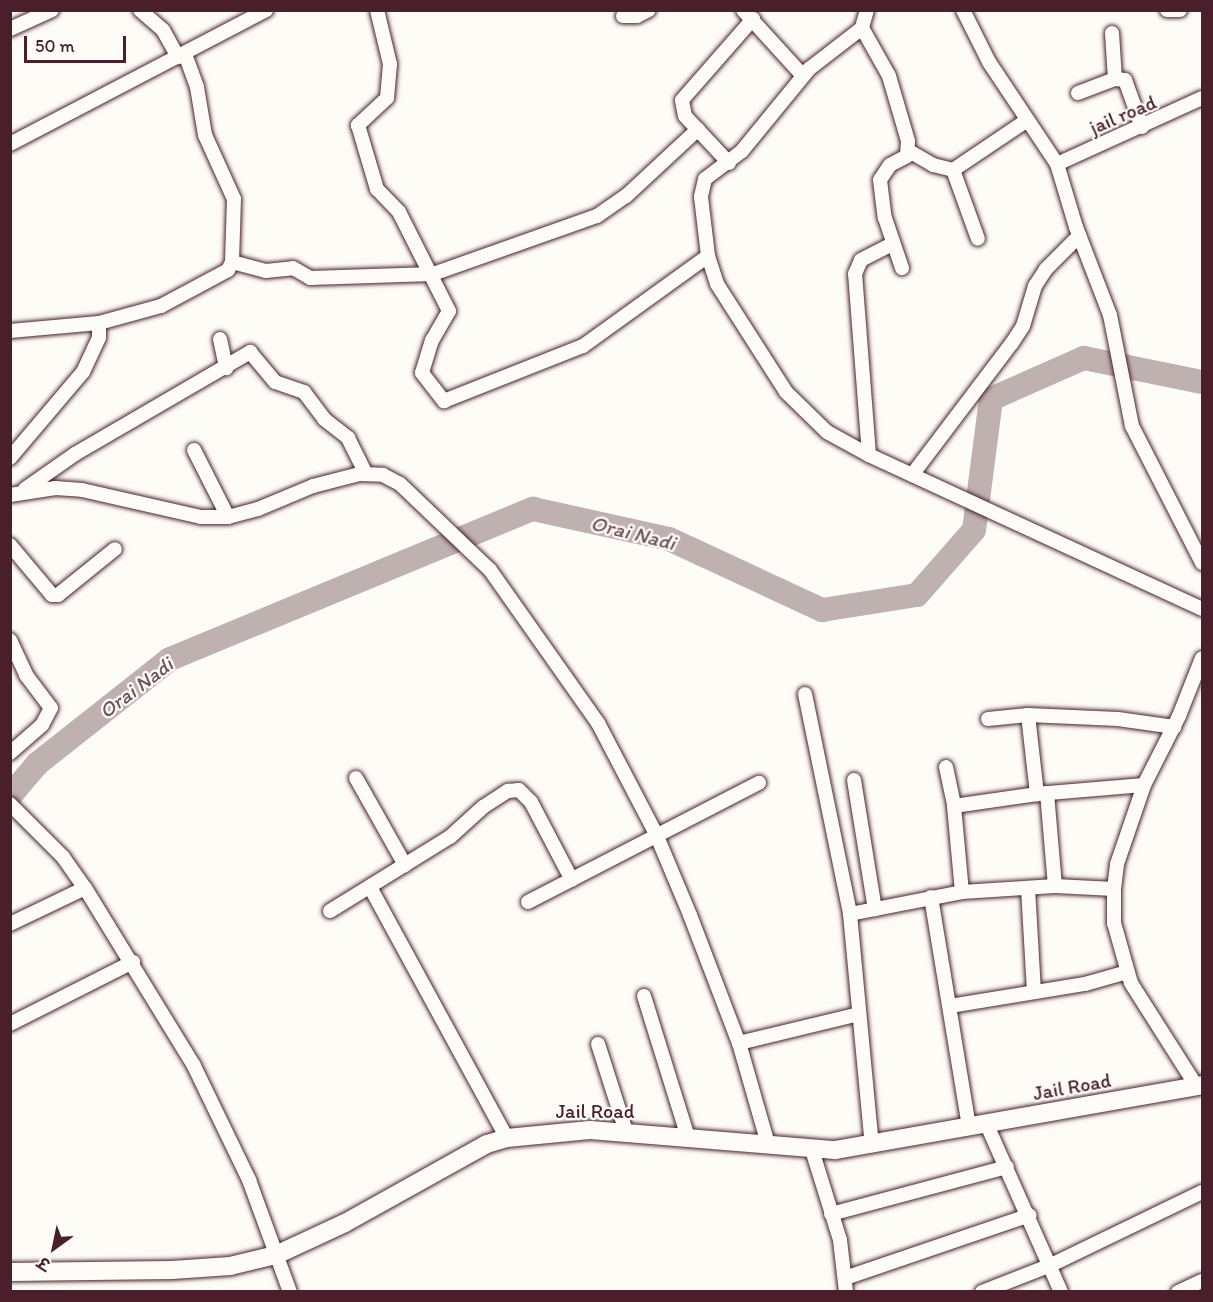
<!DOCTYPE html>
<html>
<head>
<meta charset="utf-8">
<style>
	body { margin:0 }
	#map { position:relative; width:1213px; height:1302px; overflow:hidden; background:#fdfcf7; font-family:Itim,"Playpen Sans Deva",sans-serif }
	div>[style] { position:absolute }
	.river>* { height:24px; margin:-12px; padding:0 12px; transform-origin:12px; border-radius:12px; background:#c0b1b1 }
	.roads { filter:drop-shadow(0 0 2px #4a1f2b) drop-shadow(0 0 2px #4a1f2b) }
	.minor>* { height:14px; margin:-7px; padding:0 7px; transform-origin:7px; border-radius:7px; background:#fdfcf7 }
	.tertiary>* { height:18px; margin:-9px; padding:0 9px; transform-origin:9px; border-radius:9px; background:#fdfcf7 }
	span { translate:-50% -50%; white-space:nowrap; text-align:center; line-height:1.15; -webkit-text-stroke:4.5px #fdfcf7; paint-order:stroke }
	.street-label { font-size:20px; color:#4a1f2b }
	.water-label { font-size:21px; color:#73525a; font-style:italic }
	.frame { position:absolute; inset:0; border:12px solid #4a1f2b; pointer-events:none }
	.north { position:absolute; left:24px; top:1218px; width:60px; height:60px; -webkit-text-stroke:4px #fdfcf7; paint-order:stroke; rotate:213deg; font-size:16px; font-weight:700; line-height:24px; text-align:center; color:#4a1f2b }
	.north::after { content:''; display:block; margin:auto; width:21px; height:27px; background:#4a1f2b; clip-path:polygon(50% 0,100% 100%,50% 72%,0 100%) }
	.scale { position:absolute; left:24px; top:36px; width:102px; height:27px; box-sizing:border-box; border:3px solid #4a1f2b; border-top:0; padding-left:8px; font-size:18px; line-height:21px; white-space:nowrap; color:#4a1f2b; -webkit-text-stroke:4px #fdfcf7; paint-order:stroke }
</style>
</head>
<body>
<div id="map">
	<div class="river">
		<div style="left:10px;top:796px;width:42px;rotate:-49.8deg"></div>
		<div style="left:37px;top:764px;width:169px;rotate:-38.3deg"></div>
		<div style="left:170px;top:659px;width:393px;rotate:-22.5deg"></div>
		<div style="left:533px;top:509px;width:139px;rotate:12.4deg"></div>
		<div style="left:669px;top:539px;width:169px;rotate:24.9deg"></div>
		<div style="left:822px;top:610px;width:96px;rotate:-9deg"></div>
		<div style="left:917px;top:595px;width:86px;rotate:-48.8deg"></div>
		<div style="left:974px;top:530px;width:132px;rotate:-82.6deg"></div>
		<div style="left:991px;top:399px;width:102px;rotate:-23.8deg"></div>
		<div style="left:1084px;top:358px;width:120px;rotate:11.5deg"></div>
	</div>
	<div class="roads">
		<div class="minor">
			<div style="left:140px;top:10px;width:30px;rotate:41deg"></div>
			<div style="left:163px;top:30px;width:31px;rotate:61deg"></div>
			<div style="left:377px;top:10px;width:56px;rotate:76.5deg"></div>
			<div style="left:390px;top:64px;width:34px;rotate:95deg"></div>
			<div style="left:387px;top:98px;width:40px;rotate:137deg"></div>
			<div style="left:358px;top:125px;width:67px;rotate:73.5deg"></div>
			<div style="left:377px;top:189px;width:32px;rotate:46deg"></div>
			<div style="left:399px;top:212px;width:111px;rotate:63.2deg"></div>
			<div style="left:449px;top:311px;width:34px;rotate:120deg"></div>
			<div style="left:432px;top:340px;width:34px;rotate:107deg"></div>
			<div style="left:422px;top:373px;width:36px;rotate:52deg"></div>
			<div style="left:444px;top:401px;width:149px;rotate:-21.6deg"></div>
			<div style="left:583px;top:346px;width:154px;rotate:-35.8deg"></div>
			<div style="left:743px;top:10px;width:89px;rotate:47.7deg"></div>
			<div style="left:867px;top:10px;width:19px;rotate:106deg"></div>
			<div style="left:862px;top:28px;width:67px;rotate:142.3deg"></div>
			<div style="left:809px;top:69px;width:106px;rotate:129.3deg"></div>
			<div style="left:742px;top:151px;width:46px;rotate:142.9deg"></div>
			<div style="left:705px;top:179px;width:18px;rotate:103deg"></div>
			<div style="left:701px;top:197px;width:59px;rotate:83.2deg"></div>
			<div style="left:708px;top:256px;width:29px;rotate:72deg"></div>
			<div style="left:717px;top:284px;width:128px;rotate:57.4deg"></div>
			<div style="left:786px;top:392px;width:57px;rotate:44.3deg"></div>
			<div style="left:827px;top:432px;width:48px;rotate:28.7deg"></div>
			<div style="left:869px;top:455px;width:367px;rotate:24.8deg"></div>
			<div style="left:963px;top:10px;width:58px;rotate:63.4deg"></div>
			<div style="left:989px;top:62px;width:123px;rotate:56.3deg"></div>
			<div style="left:1057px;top:164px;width:66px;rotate:73.2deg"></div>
			<div style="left:1076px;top:227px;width:94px;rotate:68.9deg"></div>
			<div style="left:1110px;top:315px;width:113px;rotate:78.8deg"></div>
			<div style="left:1132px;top:426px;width:154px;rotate:62.9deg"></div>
			<div style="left:1167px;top:10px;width:13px"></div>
			<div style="left:623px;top:16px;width:14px"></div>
			<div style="left:637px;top:16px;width:13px;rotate:-27deg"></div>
			<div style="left:862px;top:28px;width:55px;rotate:60.6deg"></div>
			<div style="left:889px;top:76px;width:68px;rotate:73.7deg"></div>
			<div style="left:908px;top:141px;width:15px;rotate:94deg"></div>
			<div style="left:907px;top:156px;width:19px;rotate:152deg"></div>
			<div style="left:890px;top:165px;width:18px;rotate:124deg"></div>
			<div style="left:880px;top:180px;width:38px;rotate:83deg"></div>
			<div style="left:885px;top:218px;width:53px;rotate:71.2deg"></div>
			<div style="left:10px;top:29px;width:46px;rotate:-24.3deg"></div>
			<div style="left:1112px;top:33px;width:46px;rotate:86.3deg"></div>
			<div style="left:1115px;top:79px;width:10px;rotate:6deg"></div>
			<div style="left:1125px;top:80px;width:50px;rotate:70.1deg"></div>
			<div style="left:1078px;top:93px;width:40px;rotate:-21deg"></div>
			<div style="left:10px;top:144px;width:289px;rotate:-27.6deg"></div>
			<div style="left:909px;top:151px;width:28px;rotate:30deg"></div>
			<div style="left:933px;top:165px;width:21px;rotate:14deg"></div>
			<div style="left:953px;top:170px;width:88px;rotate:-33.9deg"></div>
			<div style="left:729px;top:163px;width:64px;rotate:-133.1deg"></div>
			<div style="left:685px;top:116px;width:16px;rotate:-101deg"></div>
			<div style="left:682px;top:100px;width:108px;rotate:-48.8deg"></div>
			<div style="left:1057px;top:164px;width:159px;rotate:-24.5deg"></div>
			<div style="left:953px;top:170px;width:73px;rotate:70.1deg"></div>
			<div style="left:232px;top:262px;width:35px;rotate:15deg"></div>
			<div style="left:266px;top:271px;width:27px;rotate:-6deg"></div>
			<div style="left:293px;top:268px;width:20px;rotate:30deg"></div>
			<div style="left:310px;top:278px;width:123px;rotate:-1.9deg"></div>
			<div style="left:433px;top:274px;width:174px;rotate:-19.5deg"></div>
			<div style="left:597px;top:216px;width:35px;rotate:-35deg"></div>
			<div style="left:626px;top:196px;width:98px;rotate:-42.9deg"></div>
			<div style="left:10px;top:331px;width:89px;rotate:-5.1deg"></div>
			<div style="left:99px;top:323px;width:64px;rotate:-15.3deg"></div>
			<div style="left:161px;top:306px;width:76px;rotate:-28.2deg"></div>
			<div style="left:228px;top:270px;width:9px;rotate:-63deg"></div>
			<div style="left:232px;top:262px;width:63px;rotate:-88.2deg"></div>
			<div style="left:234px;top:199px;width:70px;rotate:-114.4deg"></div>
			<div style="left:205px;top:135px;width:49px;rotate:-99.5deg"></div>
			<div style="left:197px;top:87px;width:35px;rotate:-110deg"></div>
			<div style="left:220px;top:339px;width:30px;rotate:78deg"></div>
			<div style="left:194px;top:450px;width:75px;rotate:63.1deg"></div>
			<div style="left:869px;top:455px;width:182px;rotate:-94.4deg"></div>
			<div style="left:855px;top:274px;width:15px;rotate:-67deg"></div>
			<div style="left:861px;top:260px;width:35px;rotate:-27deg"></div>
			<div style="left:10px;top:458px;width:113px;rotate:-49.7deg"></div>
			<div style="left:83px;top:372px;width:38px;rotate:-65deg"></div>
			<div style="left:99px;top:337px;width:14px;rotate:-90deg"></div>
			<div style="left:912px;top:475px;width:166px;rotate:-52.9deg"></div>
			<div style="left:1012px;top:343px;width:20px;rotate:-57deg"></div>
			<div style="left:1023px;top:326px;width:42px;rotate:-73.3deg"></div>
			<div style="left:1035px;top:286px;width:20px;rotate:-57deg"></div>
			<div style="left:1046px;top:269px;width:47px;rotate:-45deg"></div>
			<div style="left:25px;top:489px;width:61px;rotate:-35deg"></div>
			<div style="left:75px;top:454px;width:203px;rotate:-30.2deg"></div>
			<div style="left:250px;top:352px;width:39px;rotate:50deg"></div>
			<div style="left:275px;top:382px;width:31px;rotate:19deg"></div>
			<div style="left:304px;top:392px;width:34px;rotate:53deg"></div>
			<div style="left:324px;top:419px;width:31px;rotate:38deg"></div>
			<div style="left:348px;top:438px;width:40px;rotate:63.4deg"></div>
			<div style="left:10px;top:495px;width:46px;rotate:-8.8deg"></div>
			<div style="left:55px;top:488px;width:27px;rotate:4deg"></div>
			<div style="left:82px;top:490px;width:122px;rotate:12.8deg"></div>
			<div style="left:201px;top:517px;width:27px"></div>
			<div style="left:228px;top:517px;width:31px;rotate:-15deg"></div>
			<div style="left:258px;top:509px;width:60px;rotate:-22.7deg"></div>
			<div style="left:313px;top:486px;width:48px;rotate:-14.6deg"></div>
			<div style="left:359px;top:474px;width:24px;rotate:2deg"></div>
			<div style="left:383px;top:475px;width:19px;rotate:28deg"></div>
			<div style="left:400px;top:484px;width:124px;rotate:43.7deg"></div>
			<div style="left:490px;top:570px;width:187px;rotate:54.8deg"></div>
			<div style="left:598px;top:723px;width:125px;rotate:62.4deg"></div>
			<div style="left:656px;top:834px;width:88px;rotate:67.2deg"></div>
			<div style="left:690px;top:915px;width:137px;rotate:69.1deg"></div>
			<div style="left:739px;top:1043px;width:105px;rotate:74deg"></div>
			<div style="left:10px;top:545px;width:65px;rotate:50deg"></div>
			<div style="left:52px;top:595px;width:6px"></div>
			<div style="left:58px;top:595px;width:73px;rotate:-38.9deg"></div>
			<div style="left:10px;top:640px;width:38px;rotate:65deg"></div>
			<div style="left:26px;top:675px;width:41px;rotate:52.9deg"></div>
			<div style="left:51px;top:708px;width:19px;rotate:118deg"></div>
			<div style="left:42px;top:725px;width:43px;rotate:138.8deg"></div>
			<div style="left:805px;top:694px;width:225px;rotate:78.4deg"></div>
			<div style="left:850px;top:914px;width:232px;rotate:84.6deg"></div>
			<div style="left:1028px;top:715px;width:80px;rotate:83.5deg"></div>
			<div style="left:988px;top:719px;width:40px;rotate:-5.7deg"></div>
			<div style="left:1028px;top:715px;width:90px;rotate:2.5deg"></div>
			<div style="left:1118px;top:719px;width:57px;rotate:8.1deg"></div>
			<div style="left:946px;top:767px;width:40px;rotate:78deg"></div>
			<div style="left:954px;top:806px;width:86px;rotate:84.7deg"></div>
			<div style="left:356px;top:778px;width:100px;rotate:60.6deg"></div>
			<div style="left:854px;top:780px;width:131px;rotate:80.8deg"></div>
			<div style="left:1047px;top:793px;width:93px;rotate:85.1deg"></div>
			<div style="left:10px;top:804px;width:75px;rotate:45deg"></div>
			<div style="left:63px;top:857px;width:38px;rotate:55deg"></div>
			<div style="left:85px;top:888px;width:209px;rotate:58.5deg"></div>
			<div style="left:194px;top:1066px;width:127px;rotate:64.2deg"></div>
			<div style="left:249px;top:1180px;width:119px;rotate:69.9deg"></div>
			<div style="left:954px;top:806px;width:84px;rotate:-8.2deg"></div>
			<div style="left:1037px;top:794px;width:107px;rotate:-4.8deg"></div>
			<div style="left:370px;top:887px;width:286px;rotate:61.4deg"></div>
			<div style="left:1028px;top:888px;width:104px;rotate:86.7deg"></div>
			<div style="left:931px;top:897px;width:233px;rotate:80.6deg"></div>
			<div style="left:528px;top:902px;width:260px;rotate:-27.3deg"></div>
			<div style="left:330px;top:911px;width:141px;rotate:-31.7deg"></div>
			<div style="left:450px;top:837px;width:45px;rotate:-42.3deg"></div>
			<div style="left:483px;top:807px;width:30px;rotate:-33deg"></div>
			<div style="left:508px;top:791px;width:11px;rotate:-5deg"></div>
			<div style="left:519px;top:790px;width:17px;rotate:45deg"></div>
			<div style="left:531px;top:802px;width:88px;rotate:62.3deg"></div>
			<div style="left:850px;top:914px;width:114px;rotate:-11.1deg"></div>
			<div style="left:962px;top:892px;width:93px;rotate:-3.7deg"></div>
			<div style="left:1055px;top:886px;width:59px;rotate:2.9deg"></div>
			<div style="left:10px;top:924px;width:83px;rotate:-25.6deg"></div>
			<div style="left:644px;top:996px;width:148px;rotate:72.7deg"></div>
			<div style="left:950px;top:1006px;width:137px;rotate:-9.3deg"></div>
			<div style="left:1085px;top:984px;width:44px;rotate:-15.9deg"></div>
			<div style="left:10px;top:1024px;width:138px;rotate:-26.8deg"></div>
			<div style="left:739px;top:1043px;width:123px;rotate:-13.6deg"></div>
			<div style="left:598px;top:1044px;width:92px;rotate:72.3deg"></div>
			<div style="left:1197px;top:1087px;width:123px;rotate:-122.4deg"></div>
			<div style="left:1131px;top:983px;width:62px;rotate:-105.8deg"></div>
			<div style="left:1114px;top:923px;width:34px;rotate:-90deg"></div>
			<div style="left:1114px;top:889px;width:25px;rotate:-83deg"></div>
			<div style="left:1117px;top:864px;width:83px;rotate:-71.1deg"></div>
			<div style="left:1144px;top:785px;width:77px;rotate:-63.1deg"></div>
			<div style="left:1179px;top:716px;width:62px;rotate:-68.4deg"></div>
			<div style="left:987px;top:1125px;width:183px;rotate:66.1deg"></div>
			<div style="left:812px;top:1150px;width:94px;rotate:72.7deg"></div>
			<div style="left:840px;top:1240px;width:52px;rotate:83.4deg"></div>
			<div style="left:831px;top:1214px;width:182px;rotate:-15deg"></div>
			<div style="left:845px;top:1278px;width:195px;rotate:-18.8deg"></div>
			<div style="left:982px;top:1292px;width:74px;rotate:-21.4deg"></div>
			<div style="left:1051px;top:1265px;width:168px;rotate:-25.8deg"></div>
			<div style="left:1178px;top:1292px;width:26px;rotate:-25deg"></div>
		</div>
		<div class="tertiary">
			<div style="left:10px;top:1272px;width:162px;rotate:-0.7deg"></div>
			<div style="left:172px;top:1270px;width:58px;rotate:-3.9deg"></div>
			<div style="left:230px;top:1266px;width:47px;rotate:-13.4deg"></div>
			<div style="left:276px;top:1255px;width:76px;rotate:-24.9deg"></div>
			<div style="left:345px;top:1223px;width:162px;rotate:-29.1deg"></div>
			<div style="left:487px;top:1144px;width:21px;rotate:-17deg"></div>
			<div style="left:507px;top:1138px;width:83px;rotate:-5.5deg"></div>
			<div style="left:590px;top:1130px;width:246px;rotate:4.7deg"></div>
			<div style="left:835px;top:1150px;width:373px;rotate:-10deg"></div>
		</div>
	</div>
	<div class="street-label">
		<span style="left:1123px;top:115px;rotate:-23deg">jail road</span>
		<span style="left:1072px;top:1087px;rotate:-10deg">Jail Road</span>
		<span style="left:595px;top:1111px">Jail Road</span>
	</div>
	<div class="water-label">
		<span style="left:633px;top:533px;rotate:14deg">Orai Nadi</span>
		<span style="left:136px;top:688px;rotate:-37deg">Orai Nadi</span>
	</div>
	<div class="frame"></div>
	<div class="north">उ</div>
	<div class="scale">50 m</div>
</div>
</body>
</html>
